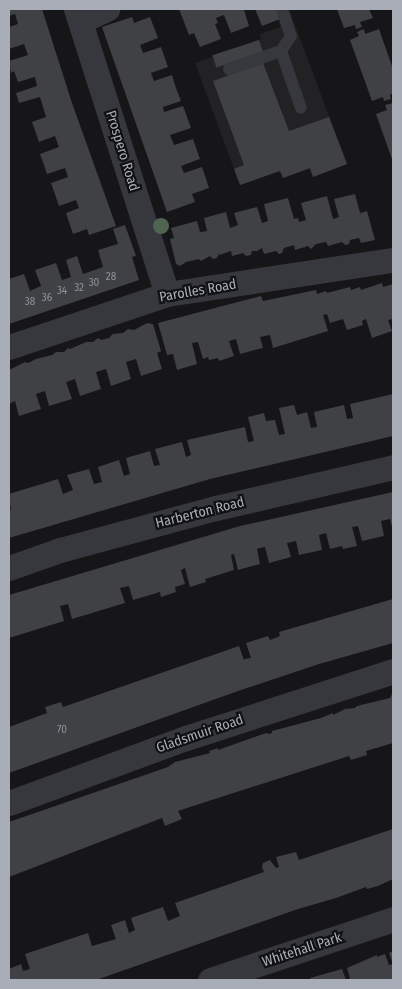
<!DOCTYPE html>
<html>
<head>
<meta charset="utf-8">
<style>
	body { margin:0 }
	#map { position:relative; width:402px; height:989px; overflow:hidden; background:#161618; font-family:"Fira Sans Condensed",sans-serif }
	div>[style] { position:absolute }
	.built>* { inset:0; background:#222225 }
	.building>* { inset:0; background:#404145; transform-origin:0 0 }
	.service>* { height:12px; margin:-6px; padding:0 6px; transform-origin:6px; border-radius:6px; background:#37383d }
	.minor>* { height:25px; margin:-12.5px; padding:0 12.5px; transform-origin:12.5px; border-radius:12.5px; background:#37383d }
	.trees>* { width:16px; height:16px; margin:-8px; border-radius:50%; background:#506452 }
	span { translate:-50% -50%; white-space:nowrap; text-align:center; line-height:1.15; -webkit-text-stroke:4.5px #111113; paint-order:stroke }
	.number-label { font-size:11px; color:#8e929b }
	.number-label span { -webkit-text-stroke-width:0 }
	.street-label { font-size:14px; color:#a8adb8 }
	.frame { position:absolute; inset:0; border:10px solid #a8adb8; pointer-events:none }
</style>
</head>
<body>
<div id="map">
	<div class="built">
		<div style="clip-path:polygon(276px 9px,289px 9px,347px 164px,313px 177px,309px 169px,283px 178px,280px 171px,240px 185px,195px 63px,261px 39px,260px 34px,280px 27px)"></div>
	</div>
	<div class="building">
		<div style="clip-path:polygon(9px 9px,42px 9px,72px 103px,116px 226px,89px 235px,87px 229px,73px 234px,66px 213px,79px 208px,76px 200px,59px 206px,51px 183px,68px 177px,65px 168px,47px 174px,44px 165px,40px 154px,59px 147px,55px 136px,39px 142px,32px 122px,46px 117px,40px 97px,19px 103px,16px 93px,37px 86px,35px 77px,18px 82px,14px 71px,11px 73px,9px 61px,28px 55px,24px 44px,9px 49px,9px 27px,18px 24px,15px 14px,9px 16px)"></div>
		<div style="clip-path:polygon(179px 9px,247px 9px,244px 10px,249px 26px,231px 33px,224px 15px,216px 18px,218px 23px,215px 24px,221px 39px,200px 47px,194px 33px,189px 35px)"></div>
		<div style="clip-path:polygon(255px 9px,276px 9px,280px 19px,262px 26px)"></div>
		<div style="clip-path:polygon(337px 9px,369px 9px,373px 18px,360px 22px,362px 27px,356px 29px,355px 25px,344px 28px)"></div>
		<div style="clip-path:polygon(132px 17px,134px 23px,150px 17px,158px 38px,140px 45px,143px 53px,161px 47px,168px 67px,151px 73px,154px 81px,172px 75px,176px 88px,181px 101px,163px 107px,164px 112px,183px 106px,191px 128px,170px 135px,174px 145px,193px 139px,200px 159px,181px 166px,184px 173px,202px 167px,209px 188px,192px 194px,195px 202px,167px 212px,102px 27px)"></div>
		<div style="clip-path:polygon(364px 29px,365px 34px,379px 29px,393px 69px,393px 93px,390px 95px,391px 99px,384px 101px,383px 97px,372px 101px,350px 40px,359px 36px,357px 32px)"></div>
		<div style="left:259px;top:40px;width:13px;height:49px;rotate:72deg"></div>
		<div style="clip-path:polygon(263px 63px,289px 131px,329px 117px,347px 164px,313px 177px,310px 168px,283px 178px,280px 171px,240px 185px,234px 169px,244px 165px,213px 81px)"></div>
		<div style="clip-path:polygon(393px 103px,393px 162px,376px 114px,387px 110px,385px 105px)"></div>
		<div style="clip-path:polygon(355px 194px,360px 213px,367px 211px,375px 240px,361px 243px,359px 238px,350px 240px,349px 244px,345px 245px,342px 242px,328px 246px,326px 242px,316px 244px,311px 249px,308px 246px,295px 250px,294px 245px,284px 248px,282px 253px,279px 254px,276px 251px,264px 254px,262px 248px,257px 251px,252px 251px,251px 255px,246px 256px,243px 253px,232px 256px,231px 251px,219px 255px,219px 253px,217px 258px,213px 259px,210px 256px,201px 261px,199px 259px,186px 262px,180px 266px,176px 264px,170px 239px,174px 238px,171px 228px,197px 221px,200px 232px,207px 231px,204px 218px,226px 212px,230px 228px,238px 225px,234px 213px,257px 207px,262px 223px,268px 221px,264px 204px,288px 198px,294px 219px,298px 218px,299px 222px,306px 220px,301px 203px,327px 196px,333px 219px,339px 217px,334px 199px)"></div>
		<div style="clip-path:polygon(125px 225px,136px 256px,132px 257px,139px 280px,9px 324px,9px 279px,24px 274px,30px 291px,41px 286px,35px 270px,56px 263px,62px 280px,71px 277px,66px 260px,77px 256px,83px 274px,103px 267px,98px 250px,118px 244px,113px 229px)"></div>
		<div style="clip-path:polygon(382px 283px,383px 287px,393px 284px,393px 319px,388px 320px,392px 331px,372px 338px,366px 319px,362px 321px,363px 325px,347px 330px,343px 319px,330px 323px,327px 314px,323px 315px,328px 331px,273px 348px,270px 335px,260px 337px,263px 348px,240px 354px,236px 339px,229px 341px,234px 356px,219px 361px,218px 358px,209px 360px,208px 357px,203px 359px,198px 342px,192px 343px,197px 364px,177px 370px,173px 354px,167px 355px,158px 323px,261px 296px,263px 301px,316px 290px,317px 294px,326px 291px,327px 293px,350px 287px,351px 290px,360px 287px,361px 290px)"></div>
		<div style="clip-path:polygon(147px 323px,153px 324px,161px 351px,157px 353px,162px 369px,141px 376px,136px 359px,126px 362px,131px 379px,111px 386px,106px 369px,96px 372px,101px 389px,80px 396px,75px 379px,66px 382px,72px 399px,49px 406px,45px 391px,36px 394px,41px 409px,19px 416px,15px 401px,9px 404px,9px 370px,25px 362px,28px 363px,36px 359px,52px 355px,56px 352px,64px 352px,68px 348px,70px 349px,86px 342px,93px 342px,98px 338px,101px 340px,109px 338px,113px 334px,123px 333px,128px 329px,134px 330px)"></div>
		<div style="clip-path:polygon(393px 394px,393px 436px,210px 479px,9px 538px,9px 510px,11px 510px,9px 494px,58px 479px,63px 494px,73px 490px,67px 475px,89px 469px,94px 484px,102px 482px,98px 467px,119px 460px,124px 476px,130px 474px,126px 458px,150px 451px,154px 466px,160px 465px,155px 449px,182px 442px,186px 457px,191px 455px,187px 440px,218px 433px,245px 427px,248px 442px,254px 441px,248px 417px,264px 413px,266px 421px,275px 420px,279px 435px,285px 434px,279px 408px,294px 405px,297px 415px,307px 412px,311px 428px,317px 427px,314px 412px,344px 405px,347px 419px,353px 418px,350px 404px)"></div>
		<div style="clip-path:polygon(393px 492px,393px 531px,390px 519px,381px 521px,384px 536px,362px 541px,358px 526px,352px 527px,357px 546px,343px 549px,342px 546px,330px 549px,326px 533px,319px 535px,322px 550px,299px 555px,296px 541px,287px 543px,291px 557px,269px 563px,265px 547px,260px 548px,257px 549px,260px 564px,238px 570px,234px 554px,231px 555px,234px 570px,205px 579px,206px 582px,190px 587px,185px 568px,181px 570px,185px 584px,175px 587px,176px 592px,161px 597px,160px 592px,133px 600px,129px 586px,120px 588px,125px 603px,72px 619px,68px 604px,60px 606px,64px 621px,9px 638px,9px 595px,240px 526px)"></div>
		<div style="clip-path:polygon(393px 599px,393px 643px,319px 664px,238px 691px,9px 773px,9px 727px,47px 713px,45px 707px,61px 702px,63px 707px,239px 646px,244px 660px,245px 659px,251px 658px,246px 643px,268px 636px,270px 640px,280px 636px,279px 632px)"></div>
		<div style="clip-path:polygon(393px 692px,393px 743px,366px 751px,367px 755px,351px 760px,349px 756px,193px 806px,178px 811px,182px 819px,165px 826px,162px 818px,9px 877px,9px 822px,168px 767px,175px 762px,210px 753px,209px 751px,218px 748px,218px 750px,266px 733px,269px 734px,272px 733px,272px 731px,321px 718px,333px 713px,333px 715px,345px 709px,355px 708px,357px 706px,390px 698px)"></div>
		<div style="clip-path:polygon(393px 829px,393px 879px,378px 886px,367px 889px,366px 887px,336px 898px,298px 909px,99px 979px,9px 980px,9px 969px,21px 964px,23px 971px,30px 969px,25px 954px,88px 933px,92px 946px,116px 939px,111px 925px,125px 920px,129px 933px,135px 930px,131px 918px,163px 907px,168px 921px,180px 916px,175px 903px,264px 872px,262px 867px,263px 863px,270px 860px,276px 868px,279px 867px,276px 857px,296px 852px,299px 860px)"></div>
		<div style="clip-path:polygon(393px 951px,393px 980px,311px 980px,310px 978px,342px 969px,346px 980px,350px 978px,347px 968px,377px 955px,377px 957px,385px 954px,389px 965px,393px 964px,389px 953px)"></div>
	</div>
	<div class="service">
		<div style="left:282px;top:9px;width:28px;rotate:72deg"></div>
		<div style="left:291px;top:36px;width:18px;rotate:124deg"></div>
		<div style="left:281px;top:51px;width:60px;rotate:70.7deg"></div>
		<div style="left:229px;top:69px;width:55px;rotate:-19.1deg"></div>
	</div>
	<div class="minor">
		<div style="left:76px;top:9px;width:299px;rotate:72.3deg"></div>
		<div style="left:81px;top:21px;width:29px;rotate:-25deg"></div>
		<div style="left:9px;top:347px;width:167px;rotate:-18.5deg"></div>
		<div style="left:167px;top:294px;width:229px;rotate:-8.6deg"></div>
		<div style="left:9px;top:568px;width:54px;rotate:-19.4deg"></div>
		<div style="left:60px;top:550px;width:162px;rotate:-15.1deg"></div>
		<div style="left:216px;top:508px;width:182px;rotate:-13deg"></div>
		<div style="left:9px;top:803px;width:189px;rotate:-20.2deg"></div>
		<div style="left:186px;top:738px;width:218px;rotate:-17.9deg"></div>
		<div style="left:210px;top:980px;width:193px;rotate:-18.4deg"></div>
	</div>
	<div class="trees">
		<div style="left:161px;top:226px"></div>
	</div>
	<div class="number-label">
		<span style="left:111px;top:277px">28</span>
		<span style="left:94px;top:283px">30</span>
		<span style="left:79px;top:288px">32</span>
		<span style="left:62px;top:291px">34</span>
		<span style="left:47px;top:298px">36</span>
		<span style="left:30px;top:302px">38</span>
		<span style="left:62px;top:730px">70</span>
	</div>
	<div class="street-label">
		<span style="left:122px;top:151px;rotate:73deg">Prospero Road</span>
		<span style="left:198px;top:291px;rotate:-10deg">Parolles Road</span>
		<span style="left:200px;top:513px;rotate:-14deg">Harberton Road</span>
		<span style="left:200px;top:734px;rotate:-19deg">Gladsmuir Road</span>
		<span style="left:302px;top:950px;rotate:-18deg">Whitehall Park</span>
	</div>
	<div class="frame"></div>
</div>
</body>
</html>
